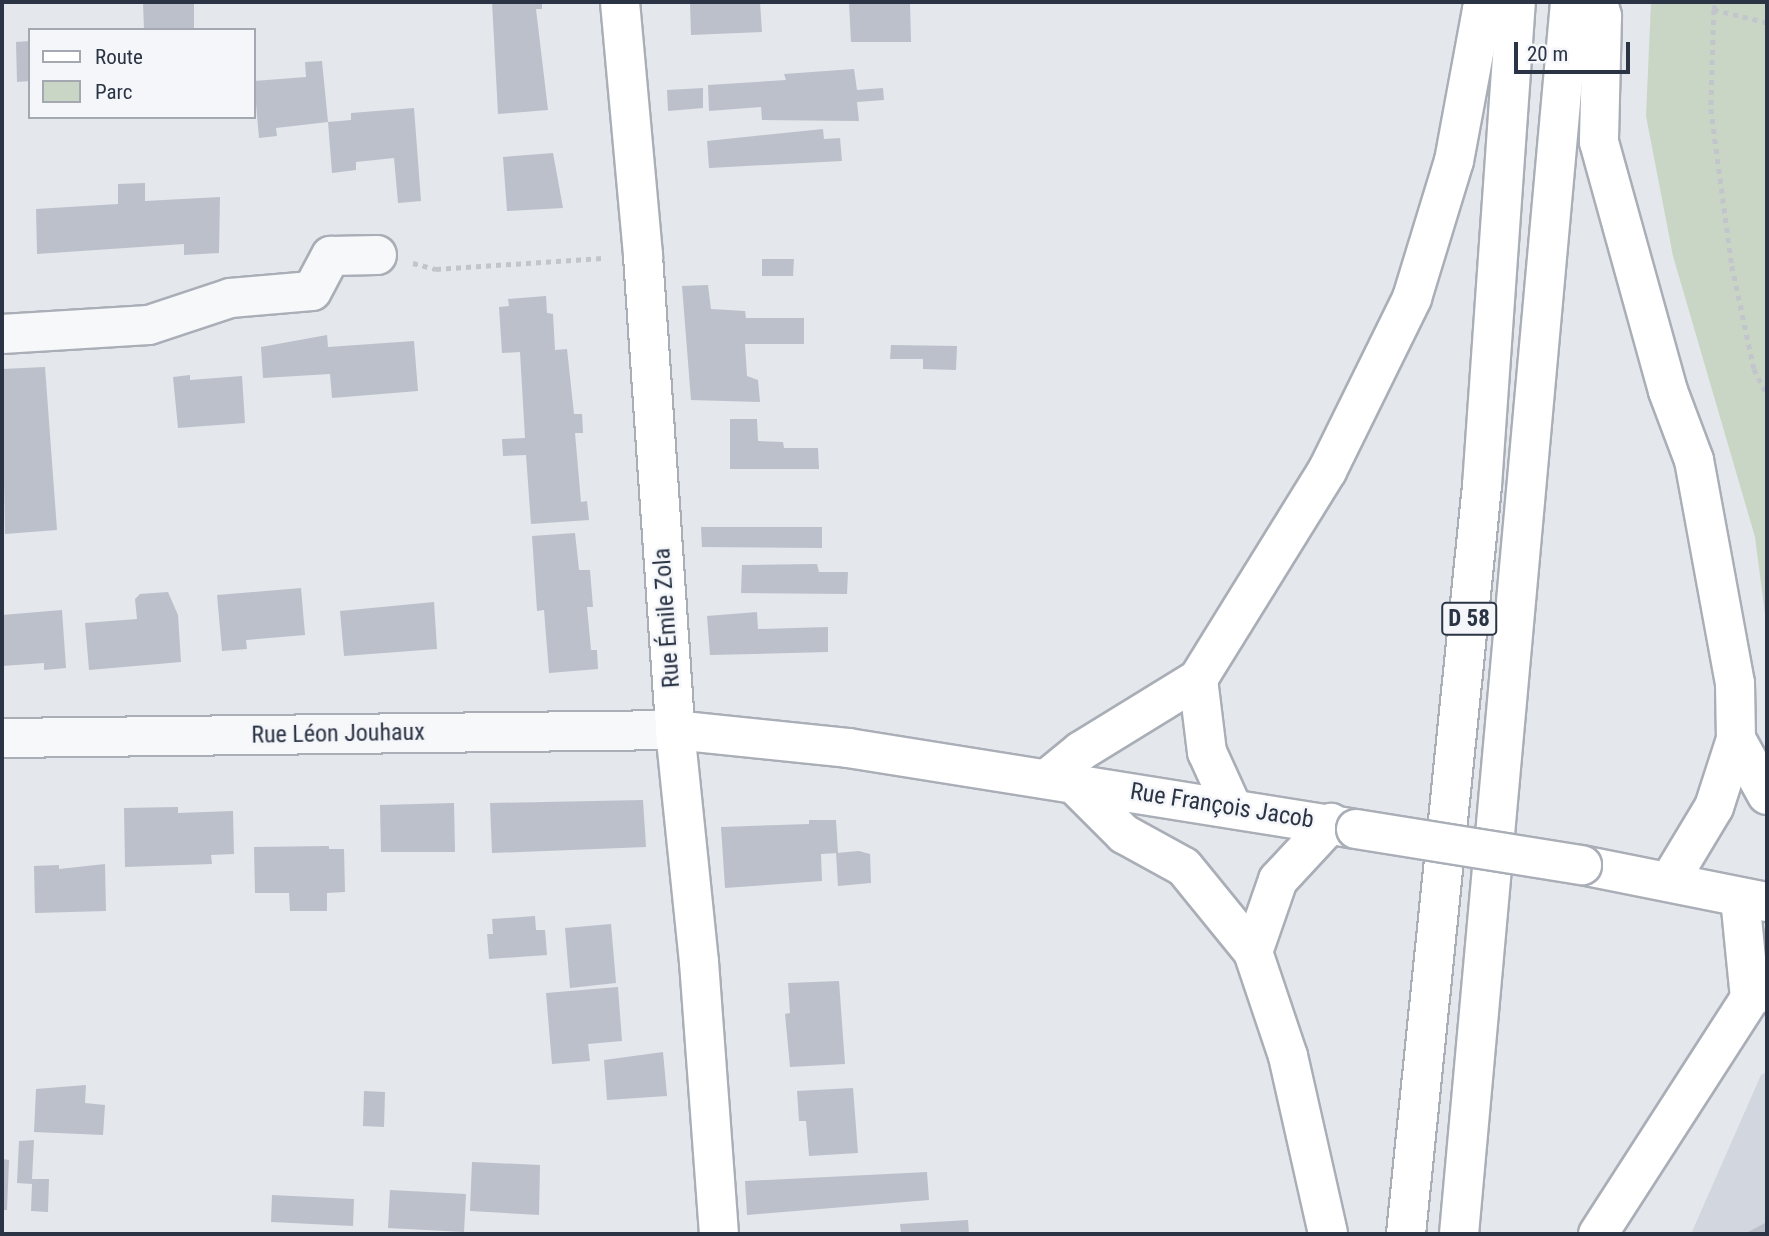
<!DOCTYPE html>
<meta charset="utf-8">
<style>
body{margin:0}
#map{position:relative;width:1769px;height:1236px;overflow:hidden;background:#e4e7ec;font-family:"Roboto Condensed",sans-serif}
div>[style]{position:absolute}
.built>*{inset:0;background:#d2d6de}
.green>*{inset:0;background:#c9d6c5}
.building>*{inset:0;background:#bbc0ca}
.path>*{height:4.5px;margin-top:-2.25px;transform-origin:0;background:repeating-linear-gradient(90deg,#c2c5cb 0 5px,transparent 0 10px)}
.roads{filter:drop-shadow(2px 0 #a9aeb7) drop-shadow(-2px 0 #a9aeb7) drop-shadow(0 2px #a9aeb7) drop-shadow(0 -2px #a9aeb7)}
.street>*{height:38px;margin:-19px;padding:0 19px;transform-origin:19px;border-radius:19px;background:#f7f8fa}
.secondary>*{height:38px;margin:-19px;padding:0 19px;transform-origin:19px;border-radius:19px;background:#fff}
.highway>*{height:38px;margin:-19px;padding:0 19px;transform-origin:19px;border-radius:19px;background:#fff}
.bridges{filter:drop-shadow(2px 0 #a9aeb7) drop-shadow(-2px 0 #a9aeb7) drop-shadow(0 2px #a9aeb7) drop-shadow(0 -2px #a9aeb7)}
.secondary-bridge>*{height:38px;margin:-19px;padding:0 19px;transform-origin:19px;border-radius:19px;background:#fff}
span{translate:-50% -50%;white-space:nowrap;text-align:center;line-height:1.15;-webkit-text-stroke:5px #f4f6f9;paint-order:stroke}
.shield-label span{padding:2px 5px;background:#f4f6f9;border:2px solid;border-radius:5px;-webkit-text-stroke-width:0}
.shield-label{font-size:23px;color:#2b3445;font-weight:700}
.street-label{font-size:24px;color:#2b3445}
.frame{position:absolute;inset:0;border:4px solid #2b3445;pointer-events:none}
.legend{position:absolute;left:28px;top:28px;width:228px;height:91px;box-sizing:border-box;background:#f4f6f9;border:2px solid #a4a8b1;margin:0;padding:9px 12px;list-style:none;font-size:21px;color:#2b3445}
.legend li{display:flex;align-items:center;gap:14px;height:35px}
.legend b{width:35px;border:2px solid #a4a8b1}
.scale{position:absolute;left:1514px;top:42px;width:116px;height:32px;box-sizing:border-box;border:4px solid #2b3445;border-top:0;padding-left:9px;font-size:21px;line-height:24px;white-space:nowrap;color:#2b3445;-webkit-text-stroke:5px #f4f6f9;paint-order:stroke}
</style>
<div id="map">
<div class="built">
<i style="clip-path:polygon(1767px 1072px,1767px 1234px,1691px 1234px,1761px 1075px)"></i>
</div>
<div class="green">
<i style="clip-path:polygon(1651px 2px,1767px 2px,1767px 630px,1755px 537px,1673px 256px,1646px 116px)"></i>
</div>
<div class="building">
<i style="clip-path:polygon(143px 2px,194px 2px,194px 30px,144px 30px)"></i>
<i style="clip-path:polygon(492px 2px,542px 2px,542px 9px,536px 9px,548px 110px,498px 114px)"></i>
<i style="clip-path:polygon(690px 2px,760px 2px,762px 32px,691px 35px)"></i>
<i style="clip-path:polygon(849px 2px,910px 2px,911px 42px,851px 42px)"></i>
<i style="clip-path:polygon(30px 41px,30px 81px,17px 82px,16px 42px)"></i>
<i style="clip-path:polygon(322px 61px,328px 122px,351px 120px,351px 113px,414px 108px,421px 201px,398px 203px,394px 158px,356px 162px,356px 170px,332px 173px,328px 122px,276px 128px,277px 136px,259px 138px,254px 81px,306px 77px,305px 62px)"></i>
<i style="clip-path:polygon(854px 69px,857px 90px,883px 88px,884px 100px,857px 102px,859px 121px,762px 120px,761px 107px,709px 111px,708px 85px,786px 80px,784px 74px)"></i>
<i style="clip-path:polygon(703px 88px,703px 108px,668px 111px,667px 90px)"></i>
<i style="clip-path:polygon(823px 129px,824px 139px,840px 138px,842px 161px,709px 168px,707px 141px)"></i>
<i style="clip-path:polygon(553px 153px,563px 208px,507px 211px,503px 157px)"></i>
<i style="clip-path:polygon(145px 183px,145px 201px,220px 197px,219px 253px,184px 255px,184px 244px,37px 254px,36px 209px,118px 204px,118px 184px)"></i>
<i style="clip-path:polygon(762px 259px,794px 259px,793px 276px,762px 276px)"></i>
<i style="clip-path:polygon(708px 285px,711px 309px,745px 311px,746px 318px,804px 318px,804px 344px,745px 344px,747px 376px,758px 380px,760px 402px,691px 400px,682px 286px)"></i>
<i style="clip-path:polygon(546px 296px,547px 313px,553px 314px,555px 350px,567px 349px,574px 414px,582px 414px,583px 433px,575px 433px,581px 502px,587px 501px,589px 520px,531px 524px,526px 455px,503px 456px,502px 439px,525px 438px,520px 352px,502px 353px,499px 307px,509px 306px,508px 299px)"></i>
<i style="clip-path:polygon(327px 335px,328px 347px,414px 341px,418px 391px,332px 398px,330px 374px,263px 378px,261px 347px)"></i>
<i style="clip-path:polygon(891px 345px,957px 346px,956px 370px,923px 369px,923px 359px,890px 359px)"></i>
<i style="clip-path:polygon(45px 367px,57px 530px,5px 534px,2px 369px)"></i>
<i style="clip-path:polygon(190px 375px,190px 380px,242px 376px,245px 423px,178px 428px,173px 377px)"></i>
<i style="clip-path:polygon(730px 419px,757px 419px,758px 441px,783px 442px,784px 448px,818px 448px,819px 469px,730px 469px)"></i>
<i style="clip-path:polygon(701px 527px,822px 527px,822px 548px,702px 547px)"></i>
<i style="clip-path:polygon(575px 533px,579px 570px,590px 570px,593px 607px,587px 607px,591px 650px,597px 650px,598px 669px,549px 673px,544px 610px,537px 611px,532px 536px)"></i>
<i style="clip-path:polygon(817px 564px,819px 572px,848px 572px,847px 594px,741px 593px,742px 565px)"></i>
<i style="clip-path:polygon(301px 588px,305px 635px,246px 640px,247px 649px,222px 651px,217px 595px)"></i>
<i style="clip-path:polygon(168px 592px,178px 615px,181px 662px,89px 670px,85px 623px,137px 619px,135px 599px,140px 594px)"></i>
<i style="clip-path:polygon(434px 602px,437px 649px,344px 656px,340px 611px)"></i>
<i style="clip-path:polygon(62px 610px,66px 668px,44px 670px,44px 663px,2px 666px,2px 615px)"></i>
<i style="clip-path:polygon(757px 612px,758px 629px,828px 627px,828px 652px,710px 655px,707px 616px)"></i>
<i style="clip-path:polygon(643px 800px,646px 847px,492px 853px,490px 803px)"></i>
<i style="clip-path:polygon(454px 803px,455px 852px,381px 852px,380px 805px)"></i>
<i style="clip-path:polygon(178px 807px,178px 813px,233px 811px,234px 854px,211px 855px,212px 864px,125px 867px,124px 808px)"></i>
<i style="clip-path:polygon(809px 820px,836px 820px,838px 853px,821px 854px,822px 881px,725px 888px,721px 827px,809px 824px)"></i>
<i style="clip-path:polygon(329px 846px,329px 849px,344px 849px,345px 892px,327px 893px,327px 911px,290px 911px,289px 893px,255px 893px,254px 847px)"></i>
<i style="clip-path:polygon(859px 851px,870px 854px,871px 883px,838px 886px,836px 853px)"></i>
<i style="clip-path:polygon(105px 864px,106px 911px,35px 913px,34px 866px,59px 865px,59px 869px)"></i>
<i style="clip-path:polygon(535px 916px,536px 930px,545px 930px,547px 955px,489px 959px,487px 934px,493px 934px,492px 919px)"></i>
<i style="clip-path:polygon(611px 924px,616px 983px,570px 988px,565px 928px)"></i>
<i style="clip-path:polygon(839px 981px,845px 1064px,790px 1067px,785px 1014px,790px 1013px,788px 983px)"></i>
<i style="clip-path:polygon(618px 987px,622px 1041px,588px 1044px,590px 1061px,552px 1064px,546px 993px)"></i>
<i style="clip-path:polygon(663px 1052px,667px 1096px,607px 1100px,604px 1060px)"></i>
<i style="clip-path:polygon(86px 1085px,85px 1103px,105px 1105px,103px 1135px,34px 1132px,36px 1089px)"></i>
<i style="clip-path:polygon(853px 1088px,858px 1153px,809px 1156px,806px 1121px,799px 1121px,797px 1091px)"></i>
<i style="clip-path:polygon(364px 1091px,385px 1092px,384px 1127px,363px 1126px)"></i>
<i style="clip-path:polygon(34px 1140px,32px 1179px,49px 1179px,48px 1212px,31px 1211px,32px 1184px,17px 1183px,19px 1141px)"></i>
<i style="clip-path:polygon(2px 1159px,9px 1160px,7px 1210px,2px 1210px)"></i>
<i style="clip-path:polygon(472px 1162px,540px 1165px,539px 1215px,470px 1211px)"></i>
<i style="clip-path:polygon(927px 1172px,929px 1200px,747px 1215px,745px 1181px)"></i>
<i style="clip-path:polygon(390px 1190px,466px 1194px,464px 1232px,388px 1228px)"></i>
<i style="clip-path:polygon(272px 1195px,354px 1199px,353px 1226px,271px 1222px)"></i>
<i style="clip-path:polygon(968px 1220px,969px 1234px,901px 1234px,900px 1224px)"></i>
<i style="clip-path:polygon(1767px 1222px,1767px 1234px,1749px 1234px,1748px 1232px)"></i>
</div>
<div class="path">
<i style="left:1714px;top:10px;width:8px;rotate:-83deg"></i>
<i style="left:1767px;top:23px;width:55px;rotate:-166.2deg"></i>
<i style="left:1714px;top:10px;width:99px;rotate:91.7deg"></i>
<i style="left:1711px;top:109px;width:158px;rotate:82.4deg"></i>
<i style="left:1732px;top:266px;width:105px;rotate:77.9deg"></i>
<i style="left:1754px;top:369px;width:29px;rotate:63deg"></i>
<i style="left:413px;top:263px;width:24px;rotate:15deg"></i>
<i style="left:436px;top:269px;width:167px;rotate:-3.8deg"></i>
</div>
<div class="roads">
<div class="street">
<i style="left:2px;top:334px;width:147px;rotate:-3.5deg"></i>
<i style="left:149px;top:325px;width:85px;rotate:-18.4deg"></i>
<i style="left:230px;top:298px;width:82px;rotate:-4.9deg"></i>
<i style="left:312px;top:291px;width:40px;rotate:-62deg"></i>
<i style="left:331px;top:256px;width:46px;rotate:-1.2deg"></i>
<i style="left:2px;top:738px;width:673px;rotate:-0.68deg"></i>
</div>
<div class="secondary">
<i style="left:620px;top:2px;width:255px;rotate:84.8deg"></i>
<i style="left:643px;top:256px;width:475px;rotate:86.1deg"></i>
<i style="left:675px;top:730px;width:233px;rotate:84.1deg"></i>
<i style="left:699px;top:962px;width:273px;rotate:85.8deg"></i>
<i style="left:675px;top:730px;width:174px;rotate:5.9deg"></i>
<i style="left:848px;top:748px;width:514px;rotate:9.06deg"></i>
<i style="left:1582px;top:865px;width:189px;rotate:11.3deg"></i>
</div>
<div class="highway">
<i style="left:1598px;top:2px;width:15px;rotate:74deg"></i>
<i style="left:1602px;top:16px;width:126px;rotate:91.4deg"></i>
<i style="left:1599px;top:142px;width:258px;rotate:74.5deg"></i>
<i style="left:1668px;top:391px;width:74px;rotate:69.4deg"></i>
<i style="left:1694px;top:460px;width:227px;rotate:79.6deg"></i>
<i style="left:1735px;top:683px;width:56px;rotate:89deg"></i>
<i style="left:1736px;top:739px;width:71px;rotate:107.9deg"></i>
<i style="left:1714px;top:807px;width:87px;rotate:121deg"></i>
<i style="left:1198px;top:679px;width:74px;rotate:83deg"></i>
<i style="left:1207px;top:752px;width:60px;rotate:65.6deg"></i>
<i style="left:1736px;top:739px;width:64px;rotate:61deg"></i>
<i style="left:1048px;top:778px;width:43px;rotate:-39.3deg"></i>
<i style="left:1081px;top:751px;width:137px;rotate:-31.6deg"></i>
<i style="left:1198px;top:679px;width:245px;rotate:-58.2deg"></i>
<i style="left:1327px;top:471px;width:193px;rotate:-63.8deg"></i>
<i style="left:1412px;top:298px;width:143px;rotate:-73deg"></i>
<i style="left:1454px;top:161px;width:154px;rotate:-79.5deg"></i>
<i style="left:1482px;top:10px;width:10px;rotate:-53deg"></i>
<i style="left:1072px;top:782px;width:74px;rotate:45deg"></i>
<i style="left:1124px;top:834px;width:68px;rotate:28.8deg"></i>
<i style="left:1184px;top:867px;width:109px;rotate:50.9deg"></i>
<i style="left:1253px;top:952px;width:110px;rotate:71.4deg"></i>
<i style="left:1288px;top:1056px;width:182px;rotate:77.3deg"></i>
<i style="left:1740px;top:898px;width:100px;rotate:84.3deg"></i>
<i style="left:1253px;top:952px;width:76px;rotate:-70.9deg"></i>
<i style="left:1278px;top:880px;width:78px;rotate:-47.1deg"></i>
<i style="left:1406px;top:1234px;width:752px;rotate:-84.2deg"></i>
<i style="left:1482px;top:486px;width:485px;rotate:-86deg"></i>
<i style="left:1459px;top:1234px;width:1237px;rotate:-84.85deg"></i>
<i style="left:1598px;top:1234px;width:281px;rotate:-57.2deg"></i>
<i style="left:1750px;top:998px;width:20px;rotate:-30deg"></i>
</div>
</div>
<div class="bridges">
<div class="secondary-bridge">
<i style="left:1356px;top:829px;width:229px;rotate:9.1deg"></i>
</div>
</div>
<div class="shield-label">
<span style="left:1469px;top:619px">D 58</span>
</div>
<div class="street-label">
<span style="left:667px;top:618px;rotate:-94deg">Rue Émile Zola</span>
<span style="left:338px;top:734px;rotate:-1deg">Rue Léon Jouhaux</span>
<span style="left:1222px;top:806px;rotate:9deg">Rue François Jacob</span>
</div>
<div class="frame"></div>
<ul class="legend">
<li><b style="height:9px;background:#fff"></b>Route</li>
<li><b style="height:19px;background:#c9d6c5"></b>Parc</li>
</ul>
<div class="scale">20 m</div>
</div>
